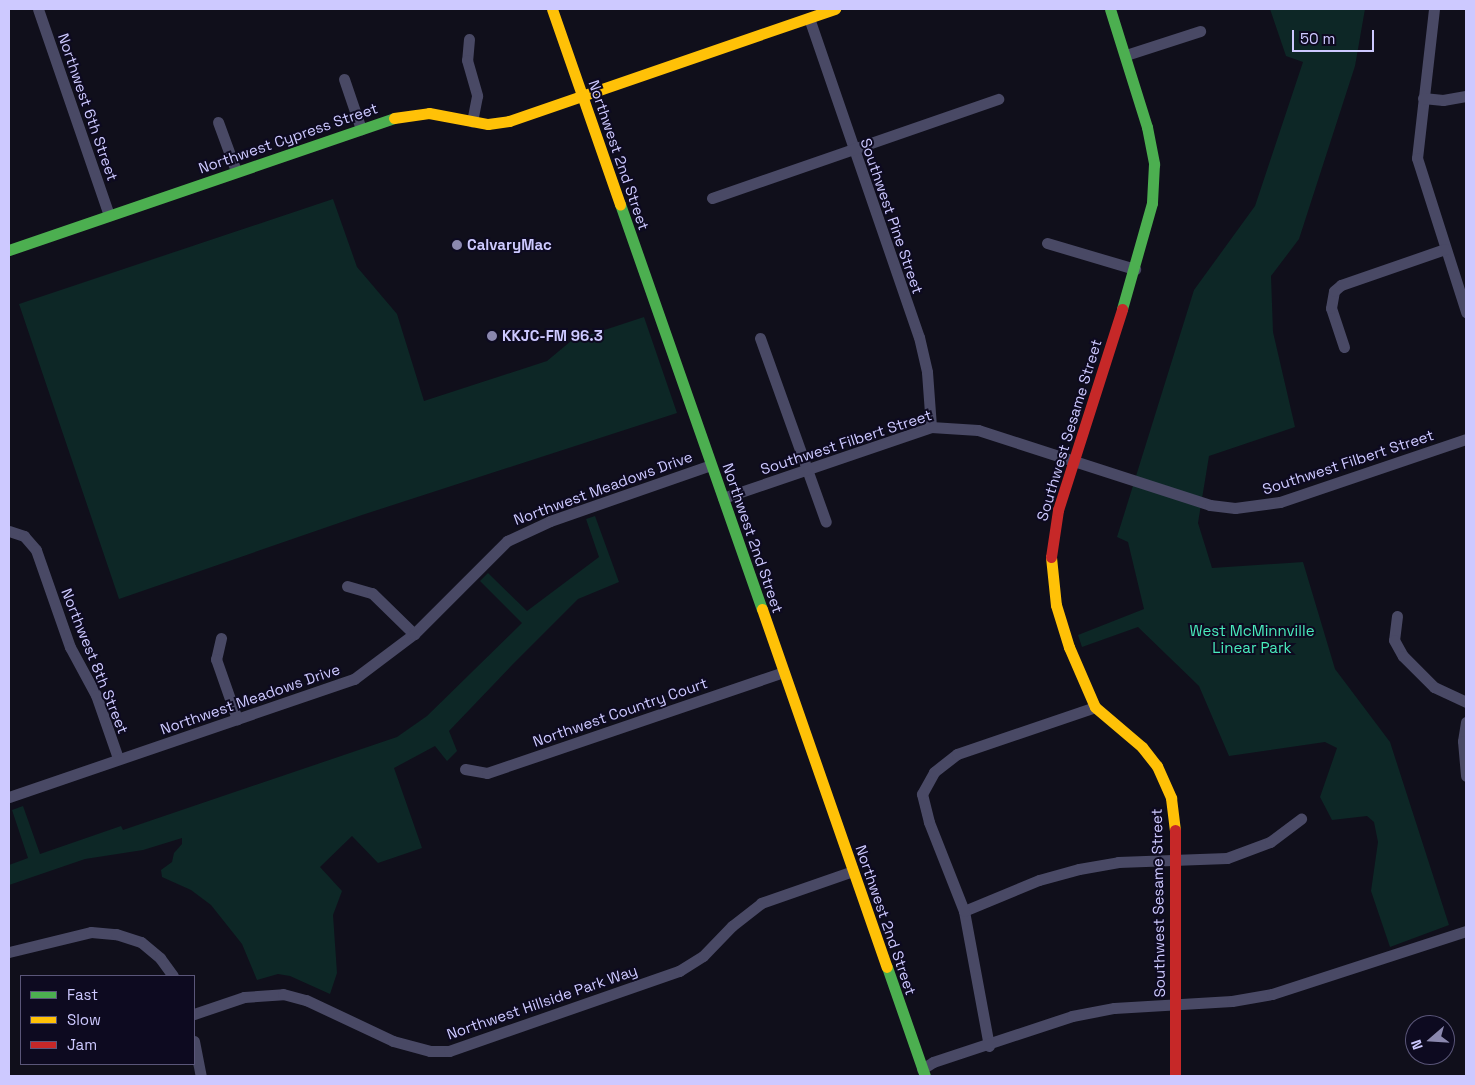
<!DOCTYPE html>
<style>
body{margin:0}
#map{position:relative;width:1475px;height:1085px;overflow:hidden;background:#100f1b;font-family:"Space Grotesk",sans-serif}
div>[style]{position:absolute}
.green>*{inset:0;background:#0d2726}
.street>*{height:11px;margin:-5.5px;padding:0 5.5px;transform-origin:5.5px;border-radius:5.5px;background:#494965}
.fast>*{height:11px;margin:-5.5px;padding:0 5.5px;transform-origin:5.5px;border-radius:5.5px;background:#4caf50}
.slow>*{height:11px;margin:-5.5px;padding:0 5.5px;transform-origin:5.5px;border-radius:5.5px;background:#ffc107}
.jam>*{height:11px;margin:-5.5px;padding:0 5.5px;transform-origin:5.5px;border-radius:5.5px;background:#c62828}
.dots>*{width:14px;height:14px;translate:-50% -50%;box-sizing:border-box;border:2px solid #0d0a20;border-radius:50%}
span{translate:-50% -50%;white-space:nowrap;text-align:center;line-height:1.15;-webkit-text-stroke:4px #0d0a20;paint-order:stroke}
.street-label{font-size:15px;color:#cdc9ff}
.poi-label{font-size:15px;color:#cdc9ff;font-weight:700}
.left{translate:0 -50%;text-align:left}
.park-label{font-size:15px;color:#49ebbc}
.frame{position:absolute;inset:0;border:10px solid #cdc9ff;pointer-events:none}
.legend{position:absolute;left:20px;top:975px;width:175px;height:90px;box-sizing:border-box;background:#0d0a20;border:1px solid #5a5679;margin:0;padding:6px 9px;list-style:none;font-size:15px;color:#cdc9ff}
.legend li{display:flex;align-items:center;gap:10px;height:25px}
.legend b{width:25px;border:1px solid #5a5679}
.north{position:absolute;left:1405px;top:1015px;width:50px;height:50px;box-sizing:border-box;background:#0d0a20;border:1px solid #5a5679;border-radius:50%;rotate:251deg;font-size:14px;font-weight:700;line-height:20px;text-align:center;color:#cdc9ff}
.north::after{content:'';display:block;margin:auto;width:18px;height:22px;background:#8b88af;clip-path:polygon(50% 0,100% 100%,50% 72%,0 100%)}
.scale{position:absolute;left:1292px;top:30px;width:82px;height:22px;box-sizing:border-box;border:2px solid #cdc9ff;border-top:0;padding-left:6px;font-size:15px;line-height:18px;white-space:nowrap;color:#cdc9ff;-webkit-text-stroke:4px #0d0a20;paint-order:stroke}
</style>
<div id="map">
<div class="green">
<i style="clip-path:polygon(1270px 9px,1365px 9px,1355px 66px,1299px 239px,1271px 276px,1273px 332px,1295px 427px,1209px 456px,1198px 523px,1212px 568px,1303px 562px,1335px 669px,1390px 742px,1449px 925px,1390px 947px,1371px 891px,1378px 842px,1374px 822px,1367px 816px,1332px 820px,1320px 797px,1337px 748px,1325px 742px,1229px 756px,1199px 686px,1138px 627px,1082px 647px,1078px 635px,1144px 609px,1128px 542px,1117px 537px,1194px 290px,1255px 206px,1303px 62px,1286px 56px)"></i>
<i style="clip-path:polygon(333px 199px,357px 267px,397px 314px,424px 401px,547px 361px,571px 341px,644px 317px,677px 413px,362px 515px,119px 599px,19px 304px)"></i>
<i style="clip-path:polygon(595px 516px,619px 582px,578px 599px,513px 664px,449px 731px,457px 751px,447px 761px,435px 746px,394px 768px,422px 848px,378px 863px,352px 836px,320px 867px,342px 891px,333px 915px,337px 973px,330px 994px,290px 976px,278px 974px,257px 980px,242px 944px,211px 905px,191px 890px,162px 877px,161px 870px,172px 862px,174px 853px,182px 844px,182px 838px,143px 850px,85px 859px,9px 885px,9px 865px,28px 858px,12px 810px,23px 806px,40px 854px,121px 826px,123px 830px,397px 737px,427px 716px,522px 623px,480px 581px,488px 573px,527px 611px,599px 557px,586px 519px)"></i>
</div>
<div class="street">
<i style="left:38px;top:9px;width:218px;rotate:71deg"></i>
<i style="left:1434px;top:9px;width:150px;rotate:96.5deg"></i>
<i style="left:1417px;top:158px;width:162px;rotate:72.3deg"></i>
<i style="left:809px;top:18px;width:337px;rotate:71deg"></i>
<i style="left:919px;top:337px;width:36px;rotate:77deg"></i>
<i style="left:927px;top:372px;width:55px;rotate:85.8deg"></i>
<i style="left:469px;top:39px;width:21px;rotate:95deg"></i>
<i style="left:467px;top:60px;width:37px;rotate:74deg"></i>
<i style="left:477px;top:96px;width:26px;rotate:101deg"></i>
<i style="left:1126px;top:55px;width:78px;rotate:-18deg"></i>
<i style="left:344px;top:79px;width:53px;rotate:71.2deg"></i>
<i style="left:1423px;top:98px;width:20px;rotate:6deg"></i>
<i style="left:1443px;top:100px;width:23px;rotate:-10deg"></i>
<i style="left:218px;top:122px;width:52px;rotate:69.8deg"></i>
<i style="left:712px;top:198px;width:303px;rotate:-19.1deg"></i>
<i style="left:1047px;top:243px;width:92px;rotate:16.5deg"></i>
<i style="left:760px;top:338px;width:195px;rotate:70.3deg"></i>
<i style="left:1344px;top:347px;width:41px;rotate:-108.4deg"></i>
<i style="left:1331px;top:308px;width:17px;rotate:-80deg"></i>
<i style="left:1334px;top:291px;width:9px;rotate:-41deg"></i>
<i style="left:1341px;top:285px;width:110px;rotate:-19.1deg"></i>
<i style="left:723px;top:498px;width:220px;rotate:-18.8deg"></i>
<i style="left:931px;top:427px;width:47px;rotate:3.7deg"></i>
<i style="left:978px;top:430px;width:244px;rotate:17.9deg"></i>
<i style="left:1210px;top:505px;width:25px;rotate:7deg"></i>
<i style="left:1235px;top:508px;width:45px;rotate:-7.6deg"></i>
<i style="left:1280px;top:502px;width:196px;rotate:-18.7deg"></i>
<i style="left:9px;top:531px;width:16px;rotate:18deg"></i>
<i style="left:24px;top:536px;width:18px;rotate:49deg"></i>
<i style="left:36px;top:550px;width:103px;rotate:70.7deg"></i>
<i style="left:70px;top:647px;width:55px;rotate:61.6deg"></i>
<i style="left:96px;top:695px;width:67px;rotate:70.8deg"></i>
<i style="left:347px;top:586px;width:26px;rotate:16deg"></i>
<i style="left:372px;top:593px;width:59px;rotate:44.3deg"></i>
<i style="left:1397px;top:616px;width:24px;rotate:97deg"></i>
<i style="left:1394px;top:640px;width:18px;rotate:61deg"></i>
<i style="left:1403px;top:656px;width:44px;rotate:45deg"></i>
<i style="left:1434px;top:687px;width:35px;rotate:25deg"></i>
<i style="left:221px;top:638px;width:22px;rotate:103deg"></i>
<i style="left:216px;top:659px;width:64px;rotate:70.7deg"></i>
<i style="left:1466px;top:722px;width:19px;rotate:99deg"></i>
<i style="left:1463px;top:741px;width:35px;rotate:85deg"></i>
<i style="left:465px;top:769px;width:22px;rotate:10deg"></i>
<i style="left:487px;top:773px;width:313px;rotate:-18.8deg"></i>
<i style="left:9px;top:797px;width:365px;rotate:-18.9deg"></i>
<i style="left:354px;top:679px;width:75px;rotate:-36.9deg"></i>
<i style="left:414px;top:634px;width:132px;rotate:-45deg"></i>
<i style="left:507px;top:541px;width:47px;rotate:-24.9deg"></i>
<i style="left:550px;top:521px;width:170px;rotate:-19.2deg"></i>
<i style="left:964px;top:911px;width:81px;rotate:-22.5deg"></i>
<i style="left:1039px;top:880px;width:41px;rotate:-15.4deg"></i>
<i style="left:1079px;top:869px;width:40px;rotate:-10deg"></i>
<i style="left:1118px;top:862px;width:109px;rotate:-2.1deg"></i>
<i style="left:1227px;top:858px;width:46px;rotate:-20.4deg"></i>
<i style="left:1270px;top:842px;width:39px;rotate:-37deg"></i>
<i style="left:9px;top:952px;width:84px;rotate:-13.7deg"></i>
<i style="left:91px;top:932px;width:25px;rotate:5deg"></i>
<i style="left:116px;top:934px;width:26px;rotate:18deg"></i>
<i style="left:141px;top:942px;width:25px;rotate:40deg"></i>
<i style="left:160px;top:958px;width:22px;rotate:54deg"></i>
<i style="left:194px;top:1014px;width:53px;rotate:-18.8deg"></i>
<i style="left:244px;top:997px;width:39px;rotate:-4deg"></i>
<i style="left:283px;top:994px;width:24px;rotate:15deg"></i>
<i style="left:306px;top:1000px;width:96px;rotate:25.2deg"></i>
<i style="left:393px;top:1041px;width:38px;rotate:15deg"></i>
<i style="left:430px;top:1051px;width:19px"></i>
<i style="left:449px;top:1051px;width:244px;rotate:-19.2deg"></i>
<i style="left:679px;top:971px;width:28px;rotate:-32deg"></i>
<i style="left:703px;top:956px;width:42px;rotate:-46deg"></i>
<i style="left:732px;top:926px;width:37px;rotate:-38deg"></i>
<i style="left:761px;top:903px;width:97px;rotate:-19.2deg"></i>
<i style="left:194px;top:1041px;width:36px;rotate:79deg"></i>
<i style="left:989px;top:1046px;width:137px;rotate:-100.5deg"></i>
<i style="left:964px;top:911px;width:96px;rotate:-111.5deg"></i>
<i style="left:929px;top:822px;width:29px;rotate:-104deg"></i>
<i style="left:922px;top:794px;width:25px;rotate:-61deg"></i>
<i style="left:934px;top:772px;width:29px;rotate:-38deg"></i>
<i style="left:957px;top:754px;width:146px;rotate:-18.8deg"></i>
<i style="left:922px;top:1069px;width:13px;rotate:-32deg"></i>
<i style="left:933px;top:1062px;width:146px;rotate:-18.3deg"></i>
<i style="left:1072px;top:1016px;width:43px;rotate:-10.8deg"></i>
<i style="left:1114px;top:1008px;width:118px;rotate:-3.4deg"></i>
<i style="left:1232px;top:1001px;width:41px;rotate:-9.9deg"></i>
<i style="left:1272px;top:994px;width:204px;rotate:-18deg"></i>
</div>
<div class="fast">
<i style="left:1110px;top:9px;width:124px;rotate:72.6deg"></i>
<i style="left:1147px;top:127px;width:38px;rotate:79deg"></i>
<i style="left:1154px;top:164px;width:39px;rotate:93deg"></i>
<i style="left:1152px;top:203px;width:110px;rotate:105.8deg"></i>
<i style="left:620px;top:204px;width:429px;rotate:70.7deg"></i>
<i style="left:9px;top:250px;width:407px;rotate:-18.9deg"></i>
<i style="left:887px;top:967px;width:115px;rotate:70.8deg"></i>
</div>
<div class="slow">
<i style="left:552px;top:9px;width:207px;rotate:70.8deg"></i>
<i style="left:394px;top:118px;width:35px;rotate:-8deg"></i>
<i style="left:429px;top:113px;width:60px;rotate:10.6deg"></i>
<i style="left:488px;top:124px;width:21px;rotate:-8deg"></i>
<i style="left:509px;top:121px;width:345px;rotate:-19deg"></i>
<i style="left:1051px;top:557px;width:48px;rotate:84.1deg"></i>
<i style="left:1056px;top:605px;width:44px;rotate:72.8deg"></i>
<i style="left:1069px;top:647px;width:65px;rotate:66.6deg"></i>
<i style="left:1095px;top:707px;width:62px;rotate:40.4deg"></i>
<i style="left:1142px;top:747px;width:24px;rotate:52deg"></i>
<i style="left:1157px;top:766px;width:35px;rotate:66deg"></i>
<i style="left:1171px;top:798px;width:32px;rotate:83deg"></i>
<i style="left:762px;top:609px;width:379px;rotate:70.8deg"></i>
</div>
<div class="jam">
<i style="left:1051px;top:557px;width:48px;rotate:-81.5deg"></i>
<i style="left:1058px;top:510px;width:211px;rotate:-72.3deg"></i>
<i style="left:1175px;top:830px;width:245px;rotate:90deg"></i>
</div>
<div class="dots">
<i style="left:457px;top:245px;background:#8b88af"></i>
<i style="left:492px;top:336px;background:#8b88af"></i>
</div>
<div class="street-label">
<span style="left:88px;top:107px;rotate:71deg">Northwest 6th Street</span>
<span style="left:288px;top:138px;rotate:-19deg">Northwest Cypress Street</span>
<span style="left:619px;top:155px;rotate:71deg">Northwest 2nd Street</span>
<span style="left:892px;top:216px;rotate:71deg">Southwest Pine Street</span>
<span style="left:1069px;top:430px;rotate:-73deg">Southwest Sesame Street</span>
<span style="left:846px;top:442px;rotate:-18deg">Southwest Filbert Street</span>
<span style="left:1348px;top:462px;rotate:-18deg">Southwest Filbert Street</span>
<span style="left:603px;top:488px;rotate:-20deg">Northwest Meadows Drive</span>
<span style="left:753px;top:538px;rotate:71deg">Northwest 2nd Street</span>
<span style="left:95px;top:661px;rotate:68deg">Northwest 8th Street</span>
<span style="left:250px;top:699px;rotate:-19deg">Northwest Meadows Drive</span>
<span style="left:620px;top:712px;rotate:-19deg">Northwest Country Court</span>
<span style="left:1158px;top:903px;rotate:-91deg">Southwest Sesame Street</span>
<span style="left:886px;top:920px;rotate:71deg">Northwest 2nd Street</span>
<span style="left:542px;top:1002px;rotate:-19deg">Northwest Hillside Park Way</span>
</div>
<div class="poi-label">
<span class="left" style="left:467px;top:245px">CalvaryMac</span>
<span class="left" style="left:502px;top:336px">KKJC-FM 96.3</span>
</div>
<div class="park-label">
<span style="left:1252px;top:639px">West McMinnville<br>Linear Park</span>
</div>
<div class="frame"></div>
<ul class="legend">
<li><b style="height:6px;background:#4caf50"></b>Fast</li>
<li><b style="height:6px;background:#ffc107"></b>Slow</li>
<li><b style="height:6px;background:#c62828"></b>Jam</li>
</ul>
<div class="north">N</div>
<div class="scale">50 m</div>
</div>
